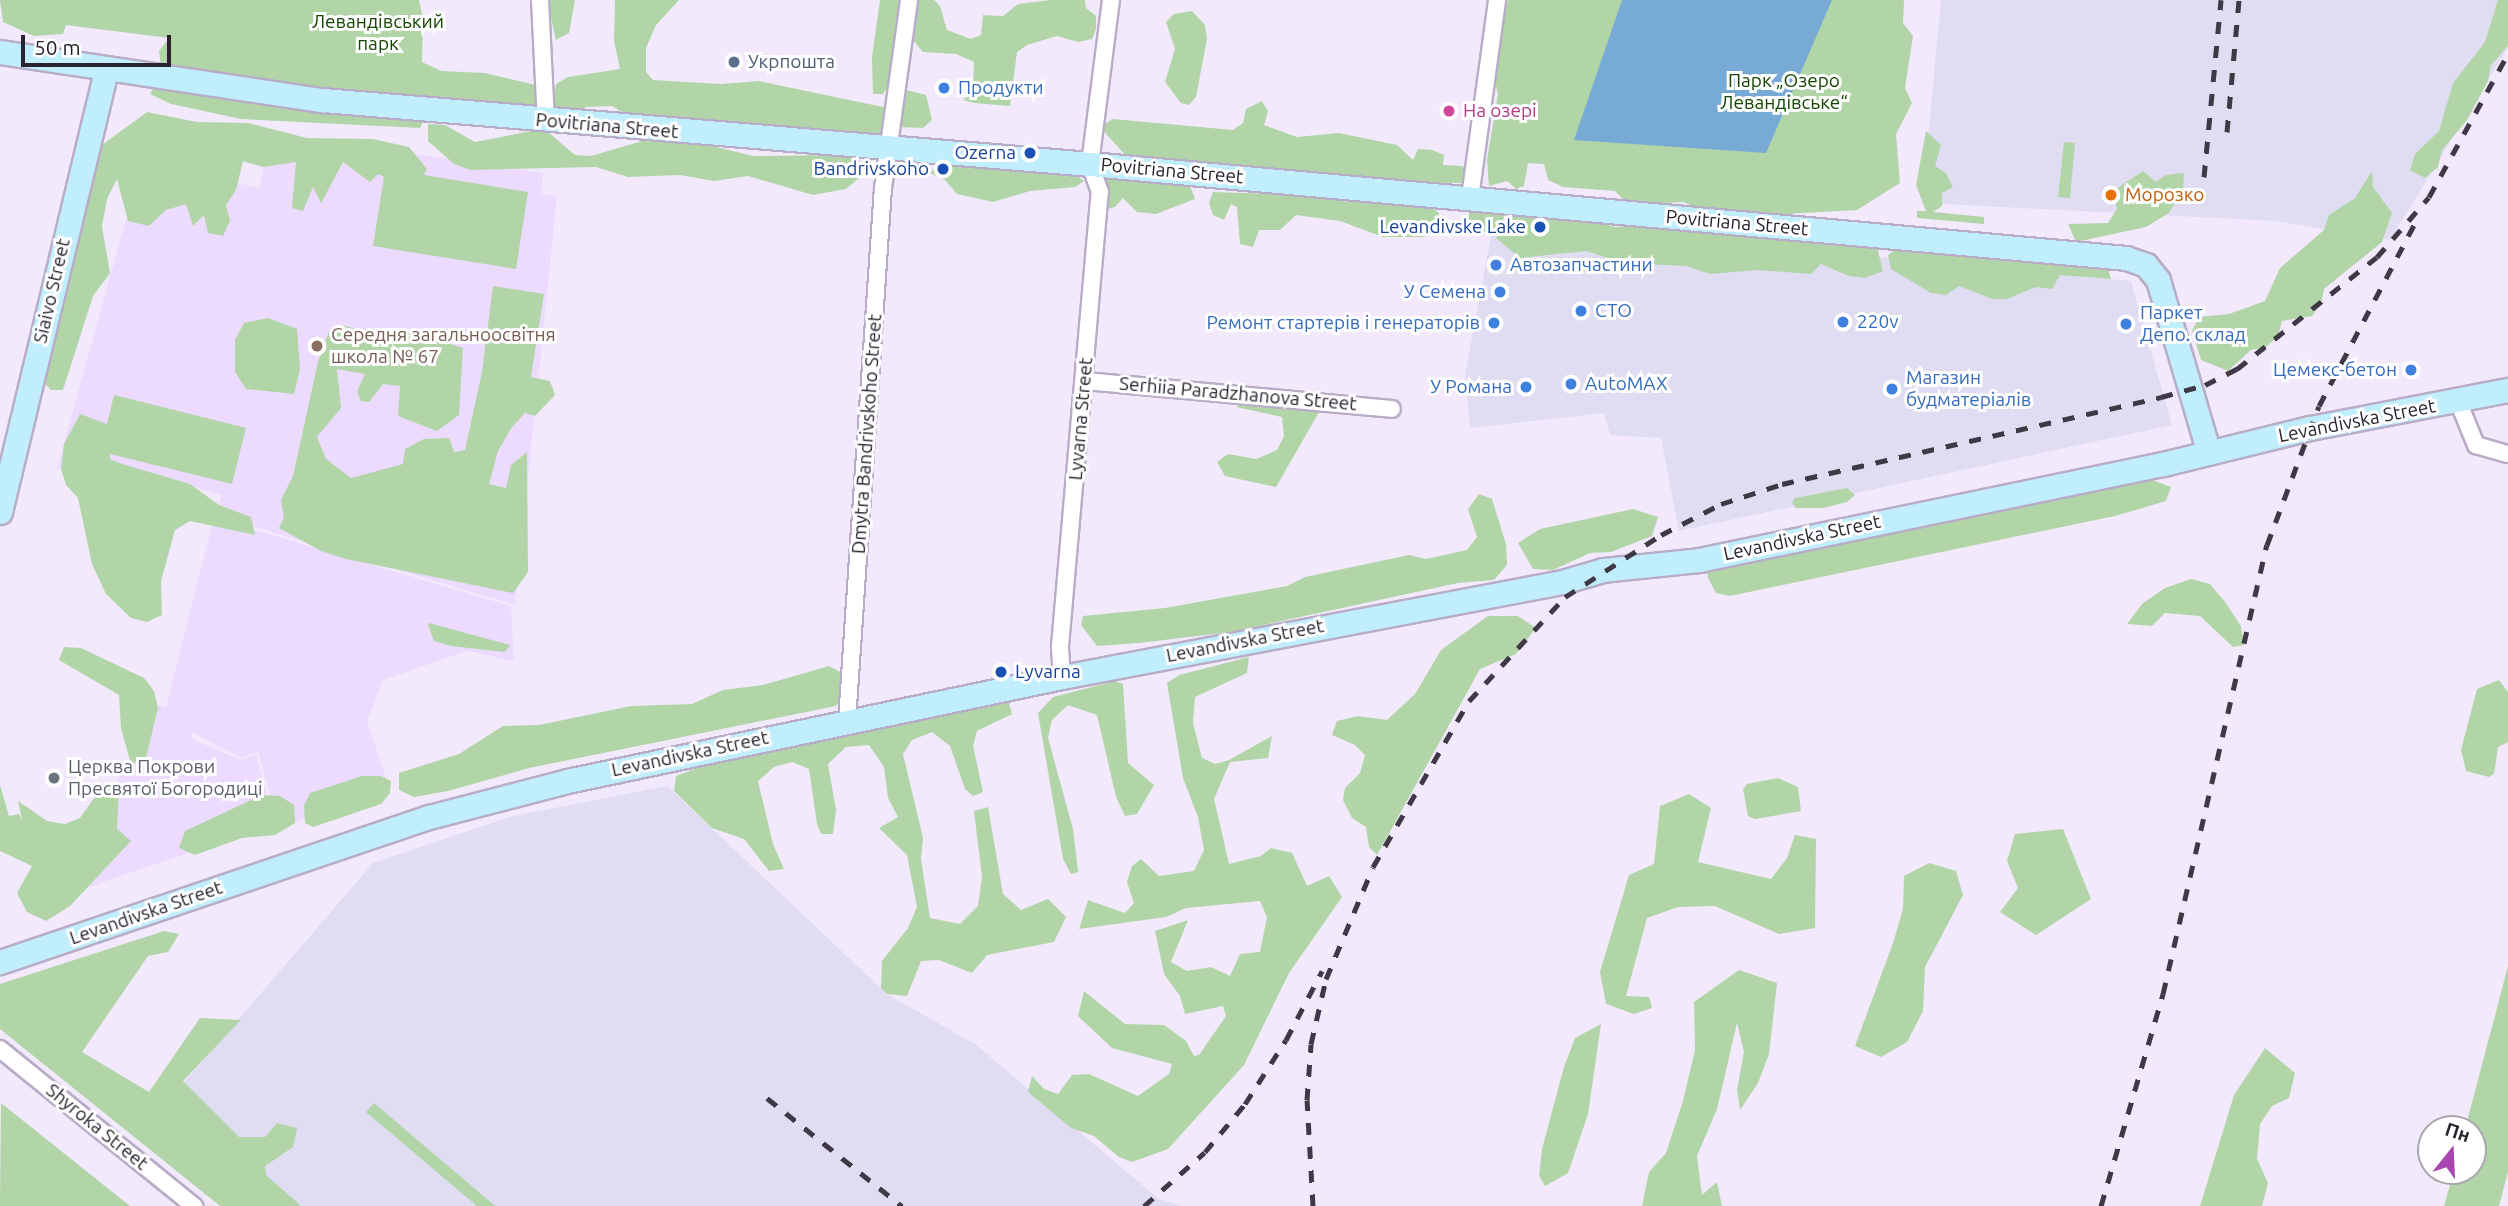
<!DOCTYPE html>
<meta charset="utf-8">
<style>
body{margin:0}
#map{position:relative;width:2508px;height:1206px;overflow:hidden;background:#f2eafc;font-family:Ubuntu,sans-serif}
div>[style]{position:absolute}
.built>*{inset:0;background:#ecdbff}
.industrial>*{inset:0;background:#e0ddf3}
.green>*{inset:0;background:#b1d5a7}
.water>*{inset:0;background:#77aad5}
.roads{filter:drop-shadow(2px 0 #b9acc7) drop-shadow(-2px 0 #b9acc7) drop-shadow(0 2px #b9acc7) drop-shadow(0 -2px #b9acc7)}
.street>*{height:16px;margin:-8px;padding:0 8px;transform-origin:8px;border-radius:8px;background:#fff}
.secondary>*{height:23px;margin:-11.5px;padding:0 11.5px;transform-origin:11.5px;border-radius:11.5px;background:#c0eefc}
.rail>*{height:5px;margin-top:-2.5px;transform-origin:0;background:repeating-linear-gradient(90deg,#3e3945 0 12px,transparent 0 24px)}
.dots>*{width:19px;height:19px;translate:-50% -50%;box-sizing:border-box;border:4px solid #fff;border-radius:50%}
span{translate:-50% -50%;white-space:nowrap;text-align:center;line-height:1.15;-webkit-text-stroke:6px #fff;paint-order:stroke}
.park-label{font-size:19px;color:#144700}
.service-label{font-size:19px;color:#4e5e75}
.left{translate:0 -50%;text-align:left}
.shop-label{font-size:19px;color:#366cbe}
.right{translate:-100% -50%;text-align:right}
.hotel-label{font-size:19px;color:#b23c85}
.street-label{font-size:19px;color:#28232e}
.transit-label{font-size:19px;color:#164399}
.food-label{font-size:19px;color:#c56008}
.education-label{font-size:19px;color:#785e54}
.worship-label{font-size:19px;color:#5b616d}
.north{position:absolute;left:2417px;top:1115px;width:70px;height:70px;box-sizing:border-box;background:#fff;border:2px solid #a9a7ab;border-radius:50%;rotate:18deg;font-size:19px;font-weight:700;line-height:28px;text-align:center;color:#28232e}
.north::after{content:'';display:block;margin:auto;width:24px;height:32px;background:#a646ae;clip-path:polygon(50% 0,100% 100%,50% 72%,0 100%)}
.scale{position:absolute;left:21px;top:35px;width:150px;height:32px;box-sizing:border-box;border:4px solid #28232e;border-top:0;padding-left:9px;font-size:21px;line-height:24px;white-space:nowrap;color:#28232e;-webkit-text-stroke:5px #fff;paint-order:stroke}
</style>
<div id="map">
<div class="built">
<i style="clip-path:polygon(evenodd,191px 137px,370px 147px,543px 173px,541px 194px,557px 196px,515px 605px,215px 515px,222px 495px,195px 487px,188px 507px,57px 468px,138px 176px,191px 137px,238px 156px,265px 162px,259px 188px,232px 182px,238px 156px)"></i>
<i style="clip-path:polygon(214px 518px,511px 606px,514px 661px,467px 651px,383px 680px,367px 720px,390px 791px,279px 827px,258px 752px,241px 758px,190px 731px,194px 740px,241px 760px,256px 754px,275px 823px,72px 893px,70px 874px,156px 705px,166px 707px)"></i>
</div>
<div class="industrial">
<i style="clip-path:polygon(1941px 0,2508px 0,2508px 47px,2390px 240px,2275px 221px,1922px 203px)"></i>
<i style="clip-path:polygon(1494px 220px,2131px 281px,2172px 425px,1679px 531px,1661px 438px,1610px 435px,1604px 413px,1470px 428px,1465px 375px)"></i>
<i style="clip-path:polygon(667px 786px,887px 994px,975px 1044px,1159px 1199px,1183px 1206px,276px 1206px,168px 1101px,373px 863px,513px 816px)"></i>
</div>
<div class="green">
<i style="clip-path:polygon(0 0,419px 0,423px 18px,422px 62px,441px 71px,485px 73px,540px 86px,551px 95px,532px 116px,399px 105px,161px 66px,159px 51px,169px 38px,66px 25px,63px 34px,34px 36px,3px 22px)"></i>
<i style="clip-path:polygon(547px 0,575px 0,569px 33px,556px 40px)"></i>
<i style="clip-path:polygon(615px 0,679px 0,656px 25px,646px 48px,646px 72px,653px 80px,721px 84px,759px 81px,883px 107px,897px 99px,899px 90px,906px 90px,926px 95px,932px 120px,923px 128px,898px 127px,893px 138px,632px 118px,612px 106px,586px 107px,576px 119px,560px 115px,553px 103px,556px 84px,568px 77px,620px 69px,614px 41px)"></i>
<i style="clip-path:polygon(880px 0,911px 0,895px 76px,883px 94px,873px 94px,872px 57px)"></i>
<i style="clip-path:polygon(918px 0,934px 0,940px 6px,947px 30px,971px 39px,981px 35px,983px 15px,1003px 16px,1018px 4px,1051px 0,1085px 0,1086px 8px,1096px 16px,1096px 29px,1092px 39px,1078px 42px,1057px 36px,1027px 45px,1017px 52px,1010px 106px,974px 103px,963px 100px,973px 90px,974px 62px,956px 54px,923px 52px,912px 39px)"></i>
<i style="clip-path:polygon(1508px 0,1904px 0,1903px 23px,1913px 36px,1905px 88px,1912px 103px,1896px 134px,1900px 183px,1857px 210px,1769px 215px,1700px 209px,1683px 202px,1629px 205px,1615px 191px,1563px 187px,1548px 180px,1544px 164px,1528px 163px,1524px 186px,1516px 189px,1507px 181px,1489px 186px,1487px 160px,1498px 94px,1492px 71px)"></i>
<i style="clip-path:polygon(2498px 0,2508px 0,2508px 46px,2491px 65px,2488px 81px,2467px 120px,2442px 150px,2438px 167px,2425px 178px,2410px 170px,2415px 154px,2439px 131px,2453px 83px,2485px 42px)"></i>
<i style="clip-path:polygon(1192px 11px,1205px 25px,1207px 39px,1196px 97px,1189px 105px,1181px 103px,1165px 82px,1175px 49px,1166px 22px,1174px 14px)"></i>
<i style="clip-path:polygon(155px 85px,425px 117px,420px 128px,241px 119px,171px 104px,150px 94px)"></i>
<i style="clip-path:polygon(1262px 101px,1268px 111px,1264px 125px,1297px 137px,1339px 133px,1397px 145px,1413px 160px,1418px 149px,1432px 150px,1444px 155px,1443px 165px,1463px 166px,1471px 183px,1341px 182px,1328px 173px,1311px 179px,1126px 156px,1100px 127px,1113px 119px,1233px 130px,1243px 123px,1246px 109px)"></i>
<i style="clip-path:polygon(147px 112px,197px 122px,248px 123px,307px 138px,373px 139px,409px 147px,427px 169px,424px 175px,528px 192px,516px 269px,373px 246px,384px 177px,378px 174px,370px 182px,343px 162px,321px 203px,313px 187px,303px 211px,292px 208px,296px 162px,263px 167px,243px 161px,236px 190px,226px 205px,230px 221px,223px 236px,208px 233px,204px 215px,193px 226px,186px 204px,166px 210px,149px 226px,128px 221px,117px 179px,107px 199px,102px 226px,110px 273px,93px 296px,63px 390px,51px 390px,40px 379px,91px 153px)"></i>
<i style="clip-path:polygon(428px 124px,445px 125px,475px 142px,531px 131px,549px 133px,575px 155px,591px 156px,642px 141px,704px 144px,753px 156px,843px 155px,860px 161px,859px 178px,846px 189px,813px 195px,748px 176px,714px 181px,680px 175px,628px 177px,596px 167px,470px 170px,454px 164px,428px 141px)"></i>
<i style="clip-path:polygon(1926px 131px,1941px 145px,1935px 166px,1946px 173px,1953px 187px,1942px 193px,1942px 206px,1933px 212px,1984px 217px,1984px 224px,1917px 218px,1917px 211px,1926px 211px,1916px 185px)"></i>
<i style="clip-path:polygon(2064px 142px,2075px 143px,2070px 198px,2058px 197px)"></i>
<i style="clip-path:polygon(936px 166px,1073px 173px,1084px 181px,1075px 187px,1030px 191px,993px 202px,957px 194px,945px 180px,930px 173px)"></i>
<i style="clip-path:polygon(2143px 171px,2156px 182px,2166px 175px,2184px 173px,2183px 189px,2169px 213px,2146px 227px,2076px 242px,2068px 224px,2108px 223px,2117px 209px,2113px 191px)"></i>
<i style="clip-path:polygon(2372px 171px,2373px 187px,2392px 213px,2382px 242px,2324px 289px,2321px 304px,2312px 316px,2282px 321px,2278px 336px,2266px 347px,2251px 350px,2228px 371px,2201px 360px,2192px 331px,2199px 317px,2229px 314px,2265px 301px,2280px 268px,2324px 230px,2329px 215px,2355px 198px)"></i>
<i style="clip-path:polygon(1106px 179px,1190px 186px,1195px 199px,1156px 214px,1137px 212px,1123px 198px,1115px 207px,1104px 210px,1101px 189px)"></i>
<i style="clip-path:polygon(1213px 192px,1302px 195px,1349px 202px,1422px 201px,1439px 213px,1438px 227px,1424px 237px,1383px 237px,1340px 221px,1296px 215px,1280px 230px,1259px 230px,1253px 247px,1240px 244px,1237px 207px,1231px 204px,1224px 220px,1213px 215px,1209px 203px)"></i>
<i style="clip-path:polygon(1476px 209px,1504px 215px,1503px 224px,1482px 233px,1468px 228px,1464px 217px)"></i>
<i style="clip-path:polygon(1512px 214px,1571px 214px,1615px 227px,1662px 224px,1800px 241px,1862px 242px,1877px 247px,1883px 271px,1865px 278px,1849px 276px,1821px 264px,1811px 274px,1758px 270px,1710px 274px,1686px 266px,1623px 263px,1586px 251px,1520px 258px,1496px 238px)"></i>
<i style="clip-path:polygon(1902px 245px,2094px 265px,2108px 269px,2111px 279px,2060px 275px,2052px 289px,2036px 287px,2007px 299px,1992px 299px,1959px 286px,1946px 295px,1931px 293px,1891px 269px,1888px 255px)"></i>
<i style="clip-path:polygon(493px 286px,544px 294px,531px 377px,550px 381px,555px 395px,535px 416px,525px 413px,512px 427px,498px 451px,489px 484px,506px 488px,511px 465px,527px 452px,528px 572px,513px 593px,346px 559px,321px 551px,279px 528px,284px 518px,281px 500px,293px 476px,318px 362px,329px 331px,345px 326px,384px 336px,415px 332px,463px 348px,459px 415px,437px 431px,398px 416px,400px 386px,383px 384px,369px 402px,361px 401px,357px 391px,365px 374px,337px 369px,341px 408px,317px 437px,326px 459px,351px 478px,403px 464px,405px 449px,424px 439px,449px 438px,454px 452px,465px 450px,482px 372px)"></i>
<i style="clip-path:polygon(268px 318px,297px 329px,300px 369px,294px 394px,246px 389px,235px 372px,235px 340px,244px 323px)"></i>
<i style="clip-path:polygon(1260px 387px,1296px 391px,1319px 412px,1276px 487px,1225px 476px,1217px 462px,1228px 454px,1256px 459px,1277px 450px,1284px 436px,1282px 417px,1236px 407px)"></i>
<i style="clip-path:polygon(114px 395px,246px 428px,232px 484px,110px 454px,110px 459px,122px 464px,190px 484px,219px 505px,251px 517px,255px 535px,190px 521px,175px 530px,161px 581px,162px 615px,147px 622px,131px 618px,106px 594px,92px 564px,78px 498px,66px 485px,61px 469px,64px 444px,80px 414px,107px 424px)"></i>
<i style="clip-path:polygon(2144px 477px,2171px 487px,2166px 501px,2115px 516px,1730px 596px,1716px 593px,1708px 578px,1707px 571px,1721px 566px)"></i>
<i style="clip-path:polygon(1847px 488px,1855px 495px,1847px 502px,1823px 508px,1796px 508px,1792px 503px,1795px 498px)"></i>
<i style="clip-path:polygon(1479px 494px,1492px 499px,1506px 544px,1507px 565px,1494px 580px,1458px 583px,1231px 632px,1139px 643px,1097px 646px,1081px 625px,1083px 616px,1165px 608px,1287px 586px,1305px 577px,1409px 555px,1426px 559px,1467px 550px,1477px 537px,1468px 509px)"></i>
<i style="clip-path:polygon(1633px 509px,1658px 517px,1652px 536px,1611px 552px,1590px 553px,1553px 570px,1533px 569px,1518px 543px,1540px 529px)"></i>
<i style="clip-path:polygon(2191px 579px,2210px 584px,2225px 602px,2241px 626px,2244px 645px,2233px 647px,2200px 616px,2165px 613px,2152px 626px,2127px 624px,2142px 604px,2165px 588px)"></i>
<i style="clip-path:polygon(1488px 616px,1518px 616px,1536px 628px,1516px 654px,1480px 669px,1377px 855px,1369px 847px,1366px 827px,1352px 818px,1343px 800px,1345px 788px,1360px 773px,1365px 755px,1355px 745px,1332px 735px,1337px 721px,1358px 716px,1387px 720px,1415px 694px,1441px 650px)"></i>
<i style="clip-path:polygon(428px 625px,429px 623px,510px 645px,505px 652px,451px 646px,434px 641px)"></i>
<i style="clip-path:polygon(64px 647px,81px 648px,144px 678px,154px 691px,158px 708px,146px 758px,131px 764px,121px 728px,119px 695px,59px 660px)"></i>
<i style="clip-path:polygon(1249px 657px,1247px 673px,1195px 697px,1193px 723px,1202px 758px,1215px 764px,1229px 760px,1272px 736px,1268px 758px,1230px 762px,1214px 799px,1229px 864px,1261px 856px,1271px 848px,1292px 853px,1307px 886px,1329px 876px,1342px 897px,1289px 973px,1244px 1065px,1168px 1149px,1132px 1162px,1119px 1157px,1094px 1136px,1071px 1128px,1028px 1092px,1032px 1076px,1044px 1089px,1058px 1094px,1072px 1075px,1089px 1074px,1138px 1096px,1169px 1074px,1172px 1064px,1112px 1048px,1078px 1016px,1084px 991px,1125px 1024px,1164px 1025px,1186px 1041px,1194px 1056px,1199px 1055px,1226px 1016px,1223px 1006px,1185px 1014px,1180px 996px,1164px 974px,1155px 931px,1188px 920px,1171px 962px,1187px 971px,1211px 967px,1230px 976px,1240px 954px,1260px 952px,1267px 917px,1260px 901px,1186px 908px,1166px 917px,1079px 929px,1088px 900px,1125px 913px,1134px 903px,1127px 882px,1132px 866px,1141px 859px,1159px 876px,1194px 871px,1204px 850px,1198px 817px,1183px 778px,1167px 683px,1179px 675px)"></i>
<i style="clip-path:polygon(829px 666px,844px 674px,844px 691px,836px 706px,529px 768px,448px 791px,414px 797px,399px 790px,399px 773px,459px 754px,503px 726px,539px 725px,631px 706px,692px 704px,723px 690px,763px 685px)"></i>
<i style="clip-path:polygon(2499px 680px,2508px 692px,2508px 742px,2498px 747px,2494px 774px,2489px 777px,2466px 771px,2461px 750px,2477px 689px)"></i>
<i style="clip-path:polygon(1115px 681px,1123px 684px,1128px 763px,1154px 785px,1137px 814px,1125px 816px,1116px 797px,1097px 715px,1068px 705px,1052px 720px,1048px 738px,1073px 829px,1078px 872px,1071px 874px,1063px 859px,1038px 713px,1053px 697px)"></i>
<i style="clip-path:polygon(985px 699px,1009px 703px,1012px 714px,977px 731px,973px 746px,983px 792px,973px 796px,965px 789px,950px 746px,932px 732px,912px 740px,903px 754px,923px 838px,921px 859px,930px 918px,960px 924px,978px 906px,982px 877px,974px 811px,988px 807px,1003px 894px,1021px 910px,1048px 899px,1066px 917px,1054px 942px,987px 955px,972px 973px,939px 960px,921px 961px,907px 996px,887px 994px,881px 988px,882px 961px,908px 928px,917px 907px,907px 855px,879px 828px,898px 817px,888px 798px,884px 767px,869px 745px,846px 747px,828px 764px,836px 810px,833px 834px,821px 834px,817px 824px,809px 769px,792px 762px,774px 767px,758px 781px,773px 844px,784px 869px,769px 871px,744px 839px,712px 828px,674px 791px,676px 776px,735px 754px,823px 740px)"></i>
<i style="clip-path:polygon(362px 776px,381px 776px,391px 781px,390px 793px,381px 804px,313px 827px,305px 823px,304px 805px,310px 793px)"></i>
<i style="clip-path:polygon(1778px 778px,1798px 787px,1801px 811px,1755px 819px,1748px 816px,1743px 789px,1747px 784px)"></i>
<i style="clip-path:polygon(104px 784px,119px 788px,117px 829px,131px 841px,70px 906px,46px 921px,27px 912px,17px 893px,32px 866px,0 851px,0 785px,9px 816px,19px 814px,22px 820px,18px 801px,47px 821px,65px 824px,80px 818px)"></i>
<i style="clip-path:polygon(1689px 794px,1711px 808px,1698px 862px,1771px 879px,1787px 858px,1795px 835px,1816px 839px,1815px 928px,1779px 934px,1715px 906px,1678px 907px,1647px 918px,1626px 996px,1649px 997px,1652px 1008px,1634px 1014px,1606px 1004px,1600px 972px,1629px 875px,1654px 864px,1660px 806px)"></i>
<i style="clip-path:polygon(262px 795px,280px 796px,294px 805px,295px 823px,275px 835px,242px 838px,195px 855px,179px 848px,185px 831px)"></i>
<i style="clip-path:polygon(2063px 829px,2091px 899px,2036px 935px,2000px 912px,2018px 888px,2007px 861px,2015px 834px)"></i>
<i style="clip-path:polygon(1929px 863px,1956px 871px,1963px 895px,1925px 967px,1923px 1011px,1907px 1042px,1881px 1057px,1855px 1046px,1893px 943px,1903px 909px,1904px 876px)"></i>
<i style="clip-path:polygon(164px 931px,179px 934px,168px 952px,148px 956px,82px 1052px,149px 1092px,200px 1018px,241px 1020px,183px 1081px,239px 1137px,265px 1137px,277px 1123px,297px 1128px,293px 1147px,265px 1166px,266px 1175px,301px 1206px,220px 1206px,0 1029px,0 984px)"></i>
<i style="clip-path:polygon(2508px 966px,2508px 1172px,2499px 1206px,2444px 1206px,2454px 1171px,2473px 1171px,2473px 1129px,2465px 1129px)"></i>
<i style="clip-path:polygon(1739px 970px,1777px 983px,1769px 1054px,1758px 1083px,1740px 1110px,1737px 1090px,1744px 1052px,1737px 1023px,1717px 1109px,1697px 1156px,1702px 1195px,1717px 1182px,1722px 1206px,1642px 1206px,1649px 1172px,1666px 1153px,1683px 1101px,1695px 1050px,1694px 1002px)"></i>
<i style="clip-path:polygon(1601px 1024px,1588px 1114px,1568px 1173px,1545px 1186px,1539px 1176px,1542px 1149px,1564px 1067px,1575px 1038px)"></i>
<i style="clip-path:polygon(2265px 1048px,2295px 1073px,2289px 1098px,2272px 1106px,2260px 1124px,2257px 1159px,2268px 1183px,2262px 1206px,2200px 1206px,2234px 1095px)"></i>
<i style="clip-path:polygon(1px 1103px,130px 1206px,0 1206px)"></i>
<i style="clip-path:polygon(374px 1103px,495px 1206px,477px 1206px,366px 1112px)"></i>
</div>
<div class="water">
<i style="clip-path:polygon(1622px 0,1832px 0,1766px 153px,1574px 140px)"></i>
</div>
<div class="roads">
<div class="street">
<i style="left:540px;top:0;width:121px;rotate:87.2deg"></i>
<i style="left:1470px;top:198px;width:200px;rotate:-82.2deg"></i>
<i style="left:1085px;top:381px;width:308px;rotate:5.2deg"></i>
<i style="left:2458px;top:401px;width:48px;rotate:67.8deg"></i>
<i style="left:2476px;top:445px;width:33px;rotate:16deg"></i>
<i style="left:1062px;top:677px;width:31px;rotate:-94deg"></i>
<i style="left:1060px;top:646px;width:456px;rotate:-85deg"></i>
<i style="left:1100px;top:192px;width:30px;rotate:-110deg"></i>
<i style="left:1090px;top:164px;width:165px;rotate:-82.7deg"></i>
<i style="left:847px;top:721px;width:534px;rotate:-86.14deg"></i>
<i style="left:883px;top:188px;width:190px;rotate:-82.1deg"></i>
<i style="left:0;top:1049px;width:250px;rotate:39deg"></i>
</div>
<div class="secondary">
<i style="left:0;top:52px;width:327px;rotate:8.5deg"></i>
<i style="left:323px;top:100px;width:770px;rotate:4.77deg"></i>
<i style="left:1090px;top:164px;width:1040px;rotate:5.18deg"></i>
<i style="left:2126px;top:258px;width:21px;rotate:19deg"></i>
<i style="left:2146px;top:265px;width:19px;rotate:51deg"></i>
<i style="left:2158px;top:280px;width:180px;rotate:73.6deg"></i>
<i style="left:0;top:512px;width:454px;rotate:-76.5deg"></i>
<i style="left:0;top:962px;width:453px;rotate:-18.7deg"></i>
<i style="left:429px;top:817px;width:143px;rotate:-14.6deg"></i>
<i style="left:567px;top:781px;width:506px;rotate:-11.87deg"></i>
<i style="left:1062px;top:677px;width:509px;rotate:-10.76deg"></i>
<i style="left:1562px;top:582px;width:43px;rotate:-16.3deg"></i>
<i style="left:1603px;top:570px;width:97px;rotate:-5.9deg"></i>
<i style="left:1699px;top:560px;width:474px;rotate:-11.7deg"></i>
<i style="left:2163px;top:464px;width:151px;rotate:-13.8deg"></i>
<i style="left:2310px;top:428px;width:202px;rotate:-10.9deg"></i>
</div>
</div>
<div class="rail">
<i style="left:2227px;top:132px;width:133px;rotate:-84.8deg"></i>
<i style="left:2204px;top:177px;width:178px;rotate:-84.5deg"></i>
<i style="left:767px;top:1098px;width:173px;rotate:38.7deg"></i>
<i style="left:1144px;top:1206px;width:81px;rotate:-41.5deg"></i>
<i style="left:1205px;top:1152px;width:62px;rotate:-50.2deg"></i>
<i style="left:1245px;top:1104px;width:76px;rotate:-57.4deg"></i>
<i style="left:1286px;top:1040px;width:78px;rotate:-62.4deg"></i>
<i style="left:1313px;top:1206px;width:106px;rotate:-93.2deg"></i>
<i style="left:1307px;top:1100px;width:56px;rotate:-85.9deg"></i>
<i style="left:1311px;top:1044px;width:67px;rotate:-77deg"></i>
<i style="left:1326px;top:979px;width:121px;rotate:-67.2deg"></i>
<i style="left:1373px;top:867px;width:192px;rotate:-60deg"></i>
<i style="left:1469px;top:701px;width:142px;rotate:-47.3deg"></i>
<i style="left:1565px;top:597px;width:114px;rotate:-32.9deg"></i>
<i style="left:1661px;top:535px;width:68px;rotate:-27.3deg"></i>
<i style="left:1721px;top:504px;width:64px;rotate:-18.2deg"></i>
<i style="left:1782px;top:484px;width:389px;rotate:-12.9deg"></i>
<i style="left:2161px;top:397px;width:46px;rotate:-15.3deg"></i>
<i style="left:2205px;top:385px;width:36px;rotate:-27deg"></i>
<i style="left:2237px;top:369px;width:179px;rotate:-38.7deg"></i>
<i style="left:2377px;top:257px;width:79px;rotate:-49.1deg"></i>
<i style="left:2429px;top:197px;width:163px;rotate:-61.1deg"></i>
<i style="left:2101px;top:1206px;width:221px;rotate:-73.7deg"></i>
<i style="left:2163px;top:994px;width:461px;rotate:-77deg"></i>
<i style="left:2267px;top:545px;width:148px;rotate:-69.5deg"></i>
<i style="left:2319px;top:406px;width:211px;rotate:-62.3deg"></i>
</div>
<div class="dots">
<i style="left:734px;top:62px;background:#5c6f8a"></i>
<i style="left:944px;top:88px;background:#3f7fe0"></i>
<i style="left:1449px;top:111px;background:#d1479c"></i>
<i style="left:1030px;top:153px;background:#1a4fb4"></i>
<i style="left:943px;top:169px;background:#1a4fb4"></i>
<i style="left:2111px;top:195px;background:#e8710a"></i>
<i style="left:1540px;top:227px;background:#1a4fb4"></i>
<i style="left:1496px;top:265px;background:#3f7fe0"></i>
<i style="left:1500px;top:292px;background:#3f7fe0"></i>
<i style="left:1581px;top:311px;background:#3f7fe0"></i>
<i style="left:1843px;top:322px;background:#3f7fe0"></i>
<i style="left:1494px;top:323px;background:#3f7fe0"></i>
<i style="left:2126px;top:324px;background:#3f7fe0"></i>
<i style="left:317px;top:346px;background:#8d6e63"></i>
<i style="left:2411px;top:370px;background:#3f7fe0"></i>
<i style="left:1571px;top:384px;background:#3f7fe0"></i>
<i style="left:1526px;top:387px;background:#3f7fe0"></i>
<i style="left:1892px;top:389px;background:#3f7fe0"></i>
<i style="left:1001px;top:672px;background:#1a4fb4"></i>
<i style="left:54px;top:778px;background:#6b7280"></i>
</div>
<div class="park-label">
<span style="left:378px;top:33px">Левандівський<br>парк</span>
<span style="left:1784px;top:92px">Парк „Озеро<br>Левандівське“</span>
</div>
<div class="service-label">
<span class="left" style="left:748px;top:62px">Укрпошта</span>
</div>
<div class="shop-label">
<span class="left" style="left:958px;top:88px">Продукти</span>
<span class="left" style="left:1510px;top:265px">Автозапчастини</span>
<span class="right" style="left:1486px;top:292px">У Семена</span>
<span class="left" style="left:1595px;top:311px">СТО</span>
<span class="left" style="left:2140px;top:324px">Паркет<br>Депо. склад</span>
<span class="left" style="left:1857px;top:322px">220v</span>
<span class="right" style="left:1480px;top:323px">Ремонт стартерів і генераторів</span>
<span class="right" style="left:2397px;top:370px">Цемекс-бетон</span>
<span class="left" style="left:1906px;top:389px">Магазин<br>будматеріалів</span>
<span class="left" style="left:1585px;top:384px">AutoMAX</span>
<span class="right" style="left:1512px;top:387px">У Романа</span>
</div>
<div class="hotel-label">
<span class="left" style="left:1463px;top:111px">На озері</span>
</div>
<div class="street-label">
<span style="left:607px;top:126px;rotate:5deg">Povitriana Street</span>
<span style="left:1172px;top:171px;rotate:5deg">Povitriana Street</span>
<span style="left:1737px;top:223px;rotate:5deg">Povitriana Street</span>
<span style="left:52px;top:291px;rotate:-77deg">Siaivo Street</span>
<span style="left:1238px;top:394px;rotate:5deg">Serhiia Paradzhanova Street</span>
<span style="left:1081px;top:419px;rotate:-85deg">Lyvarna Street</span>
<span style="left:2357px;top:421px;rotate:-11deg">Levandivska Street</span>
<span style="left:867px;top:434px;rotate:-86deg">Dmytra Bandrivskoho Street</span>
<span style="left:1802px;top:538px;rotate:-12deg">Levandivska Street</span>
<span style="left:1245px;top:641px;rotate:-11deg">Levandivska Street</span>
<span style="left:690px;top:754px;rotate:-12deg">Levandivska Street</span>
<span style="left:146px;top:913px;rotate:-19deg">Levandivska Street</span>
<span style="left:97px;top:1127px;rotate:39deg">Shyroka Street</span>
</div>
<div class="transit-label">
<span class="right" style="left:1016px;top:153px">Ozerna</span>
<span class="right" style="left:929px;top:169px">Bandrivskoho</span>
<span class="right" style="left:1526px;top:227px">Levandivske Lake</span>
<span class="left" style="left:1015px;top:672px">Lyvarna</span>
</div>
<div class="food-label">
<span class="left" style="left:2125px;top:195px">Морозко</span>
</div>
<div class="education-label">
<span class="left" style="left:331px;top:346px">Середня загальноосвітня<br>школа № 67</span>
</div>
<div class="worship-label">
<span class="left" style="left:68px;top:778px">Церква Покрови<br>Пресвятої Богородиці</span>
</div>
<div class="north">Пн</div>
<div class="scale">50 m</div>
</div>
